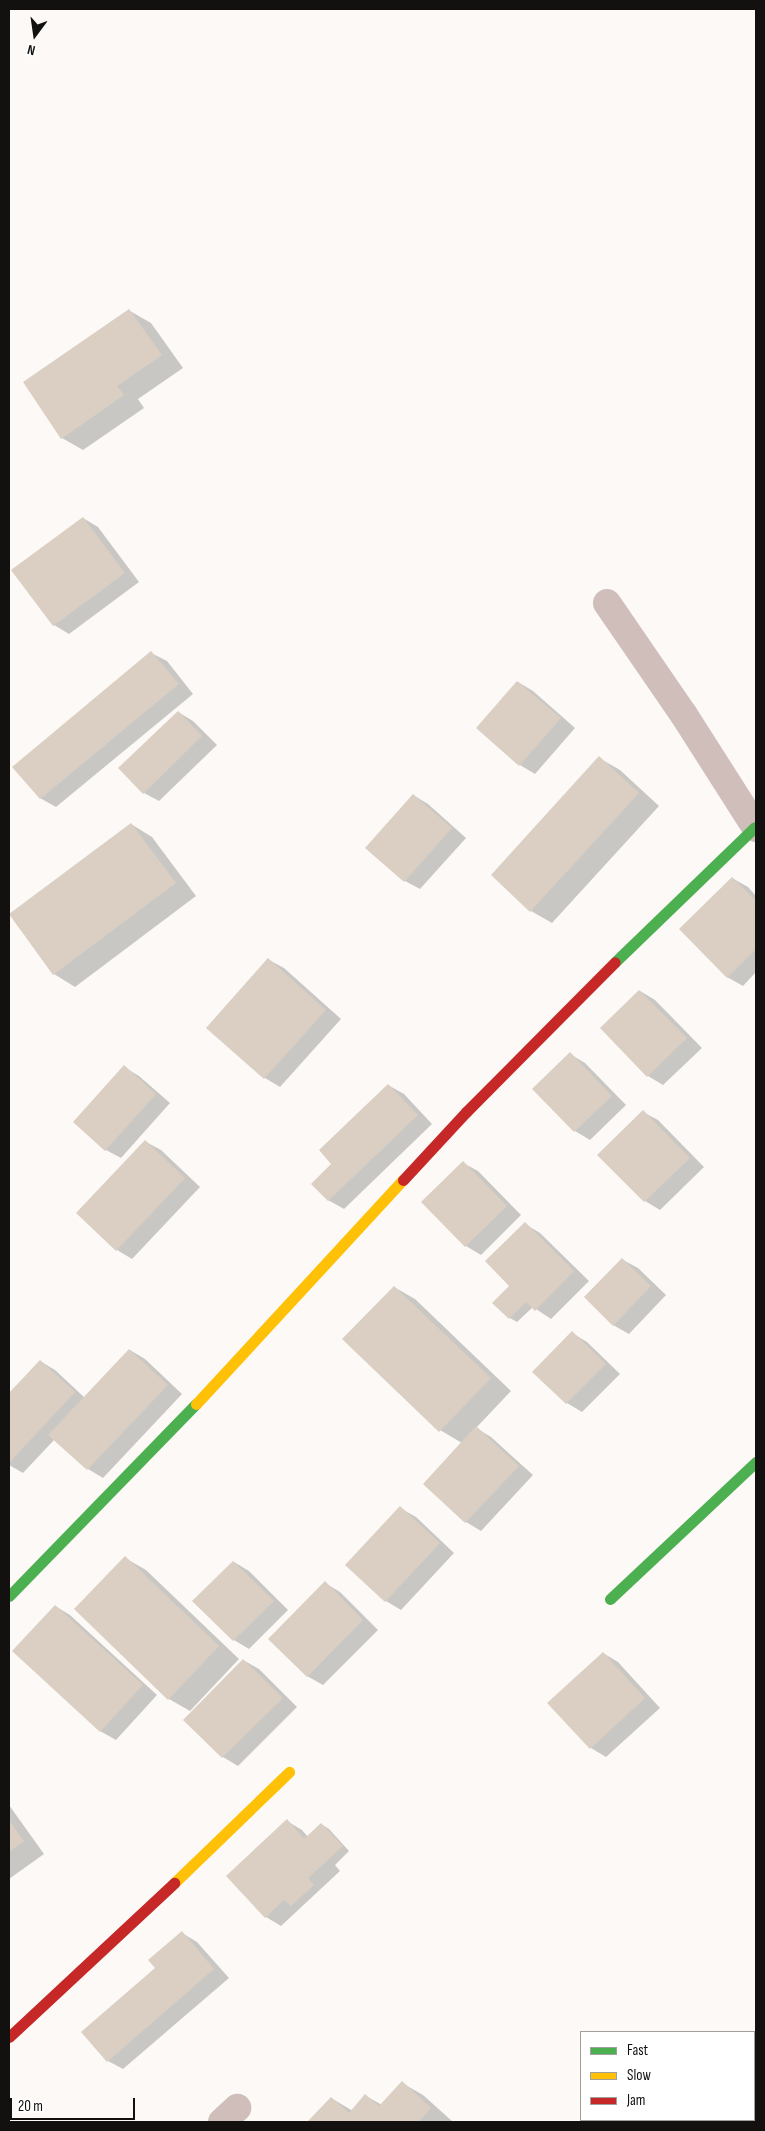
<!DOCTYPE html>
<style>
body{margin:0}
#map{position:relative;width:765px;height:2131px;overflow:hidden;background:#fcf9f6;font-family:"Sofia Sans Condensed",sans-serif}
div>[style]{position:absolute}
.shadow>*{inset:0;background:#0003}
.building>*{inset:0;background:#dacfc2}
.street>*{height:28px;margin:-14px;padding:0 14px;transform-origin:14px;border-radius:14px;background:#cfbeba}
.fast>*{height:11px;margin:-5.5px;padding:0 5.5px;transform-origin:5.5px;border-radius:5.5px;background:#4caf50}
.slow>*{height:11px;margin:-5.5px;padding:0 5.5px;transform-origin:5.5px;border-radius:5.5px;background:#ffc107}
.jam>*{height:11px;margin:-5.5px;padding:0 5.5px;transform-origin:5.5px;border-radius:5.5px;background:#c62828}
span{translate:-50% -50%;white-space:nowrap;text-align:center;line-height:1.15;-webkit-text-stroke:4px #fff;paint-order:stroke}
.frame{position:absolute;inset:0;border:10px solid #12110f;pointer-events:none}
.legend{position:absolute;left:580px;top:2031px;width:175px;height:90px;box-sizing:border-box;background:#fff;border:1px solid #a0a09f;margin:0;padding:6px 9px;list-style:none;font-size:15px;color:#12110f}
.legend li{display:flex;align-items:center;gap:10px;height:25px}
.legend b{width:25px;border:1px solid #a0a09f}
.north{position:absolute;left:10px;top:10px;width:50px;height:50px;-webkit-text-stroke:4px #fff;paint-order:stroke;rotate:194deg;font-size:14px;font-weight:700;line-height:20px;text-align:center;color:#12110f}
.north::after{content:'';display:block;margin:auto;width:18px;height:22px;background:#12110f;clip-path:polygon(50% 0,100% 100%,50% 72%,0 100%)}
.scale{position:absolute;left:10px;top:2098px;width:125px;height:22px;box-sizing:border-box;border:2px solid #12110f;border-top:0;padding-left:6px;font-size:15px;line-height:18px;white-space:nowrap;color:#12110f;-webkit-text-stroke:4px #fff;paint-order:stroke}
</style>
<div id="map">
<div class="shadow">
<i style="clip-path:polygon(130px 311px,151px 323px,183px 368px,138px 399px,144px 408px,83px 450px,62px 438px)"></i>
<i style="clip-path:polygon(83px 518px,98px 527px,139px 582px,69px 634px,54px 625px)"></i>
<i style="clip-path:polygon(151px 653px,167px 661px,193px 694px,56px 807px,40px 798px)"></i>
<i style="clip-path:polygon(518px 682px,533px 691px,575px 728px,535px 774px,520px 765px,478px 728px)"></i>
<i style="clip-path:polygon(178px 712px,193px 721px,217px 745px,159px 801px,144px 793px)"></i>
<i style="clip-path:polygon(599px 758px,620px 770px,659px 806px,552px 923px,531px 911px)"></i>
<i style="clip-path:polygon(413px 795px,428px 804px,466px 838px,420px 889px,405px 881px)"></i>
<i style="clip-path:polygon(131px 824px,152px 837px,196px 896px,75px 987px,54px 974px,10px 915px)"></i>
<i style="clip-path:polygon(732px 878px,748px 887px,756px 896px,756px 972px,743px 986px,727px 977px)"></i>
<i style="clip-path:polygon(269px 960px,284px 968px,341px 1019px,280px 1087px,265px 1078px,208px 1028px)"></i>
<i style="clip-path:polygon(640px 991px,655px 1000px,702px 1048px,663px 1085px,648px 1076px,602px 1028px)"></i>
<i style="clip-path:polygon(570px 1054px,585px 1063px,626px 1105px,590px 1140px,575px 1131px,534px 1089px)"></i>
<i style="clip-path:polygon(124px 1067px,139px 1076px,170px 1103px,121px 1158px,106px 1150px)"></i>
<i style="clip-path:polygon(388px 1085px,404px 1094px,432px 1124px,344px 1209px,328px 1200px,333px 1164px)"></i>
<i style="clip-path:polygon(643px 1112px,658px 1120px,704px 1167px,660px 1210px,645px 1201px)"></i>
<i style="clip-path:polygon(146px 1142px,161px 1150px,200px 1187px,132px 1259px,117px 1250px)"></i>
<i style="clip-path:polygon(463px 1163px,478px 1171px,521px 1215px,481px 1255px,466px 1246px)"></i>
<i style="clip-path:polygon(525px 1224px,540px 1233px,589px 1281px,551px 1319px,533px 1307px,517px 1322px,510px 1318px,510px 1287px)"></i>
<i style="clip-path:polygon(623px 1260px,638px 1268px,666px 1295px,629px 1334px,613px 1325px)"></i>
<i style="clip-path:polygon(394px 1287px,415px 1299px,511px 1391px,476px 1428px,491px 1437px,533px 1475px,481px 1531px,466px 1522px,462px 1443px,440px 1430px)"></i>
<i style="clip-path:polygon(572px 1333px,587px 1342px,620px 1374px,582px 1412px,567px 1403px)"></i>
<i style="clip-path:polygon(130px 1350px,145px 1359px,182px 1394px,103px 1478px,88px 1469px,55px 1439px,23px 1473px,9px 1465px,9px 1395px,40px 1361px,55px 1370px,85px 1398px)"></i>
<i style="clip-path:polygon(400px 1508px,416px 1517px,454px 1553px,401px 1610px,386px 1601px)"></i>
<i style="clip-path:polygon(125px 1558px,146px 1570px,239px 1659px,190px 1711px,169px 1699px)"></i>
<i style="clip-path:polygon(234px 1562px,249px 1571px,288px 1610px,249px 1649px,234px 1640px)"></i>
<i style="clip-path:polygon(325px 1583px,340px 1592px,378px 1630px,323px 1685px,307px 1676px)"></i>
<i style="clip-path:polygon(55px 1606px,70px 1615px,157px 1695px,116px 1740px,100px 1731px)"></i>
<i style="clip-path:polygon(603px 1653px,618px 1662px,660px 1708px,606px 1757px,591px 1748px)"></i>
<i style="clip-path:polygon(243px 1660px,259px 1669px,297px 1707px,238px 1766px,223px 1757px,185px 1720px)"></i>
<i style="clip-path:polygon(9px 1805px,44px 1854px,9px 1879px)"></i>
<i style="clip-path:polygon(287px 1821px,302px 1830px,308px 1837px,321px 1824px,329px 1829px,349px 1851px,335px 1865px,340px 1871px,281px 1926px,266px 1917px,227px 1876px)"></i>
<i style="clip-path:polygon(182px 1933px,197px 1942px,229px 1978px,123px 2069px,108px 2061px,157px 1968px)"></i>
<i style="clip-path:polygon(402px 2083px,423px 2095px,452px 2121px,309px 2122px,331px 2098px,353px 2111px,366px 2096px,382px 2105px)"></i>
</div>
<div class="building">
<i style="clip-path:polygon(129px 309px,162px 355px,117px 386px,124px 395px,61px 439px,23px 382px)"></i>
<i style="clip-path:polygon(83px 517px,125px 573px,53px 626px,11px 570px)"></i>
<i style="clip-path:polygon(151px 651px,179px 684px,40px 799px,12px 767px)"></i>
<i style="clip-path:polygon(517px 681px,561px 718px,519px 766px,476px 728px)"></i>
<i style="clip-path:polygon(178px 711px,202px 736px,143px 794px,118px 768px)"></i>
<i style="clip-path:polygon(599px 756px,639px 793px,530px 912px,491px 875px)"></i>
<i style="clip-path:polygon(413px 794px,452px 828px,404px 882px,365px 848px)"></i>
<i style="clip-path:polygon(131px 823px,176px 883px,53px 975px,9px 914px)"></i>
<i style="clip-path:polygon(732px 877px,756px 901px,756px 949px,727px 978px,679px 929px)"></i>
<i style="clip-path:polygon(268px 958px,326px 1010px,264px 1079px,206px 1028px)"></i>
<i style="clip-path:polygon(639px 990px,687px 1038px,647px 1077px,600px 1028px)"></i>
<i style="clip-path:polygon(570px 1052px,612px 1096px,574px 1132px,532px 1089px)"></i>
<i style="clip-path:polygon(124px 1065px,156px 1094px,105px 1151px,73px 1122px)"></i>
<i style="clip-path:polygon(388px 1084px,418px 1115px,328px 1201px,311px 1184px,331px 1164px,319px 1150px)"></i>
<i style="clip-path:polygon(643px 1110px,690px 1158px,644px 1202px,597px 1155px)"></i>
<i style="clip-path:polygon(145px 1140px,185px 1178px,116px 1251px,76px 1213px)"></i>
<i style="clip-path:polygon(463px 1161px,507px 1206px,465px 1247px,421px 1202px)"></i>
<i style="clip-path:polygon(525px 1222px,574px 1271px,535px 1311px,526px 1302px,509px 1319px,492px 1303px,509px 1286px,485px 1261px)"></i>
<i style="clip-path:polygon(622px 1258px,651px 1286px,613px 1326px,584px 1297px)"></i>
<i style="clip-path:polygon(394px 1286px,491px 1378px,439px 1432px,342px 1339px)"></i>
<i style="clip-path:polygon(572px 1331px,606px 1364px,566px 1404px,532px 1372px)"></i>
<i style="clip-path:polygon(129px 1349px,168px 1385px,87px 1470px,48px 1435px)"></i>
<i style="clip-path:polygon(40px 1360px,75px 1392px,9px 1463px,9px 1393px)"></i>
<i style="clip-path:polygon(476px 1426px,519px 1466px,465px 1523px,423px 1484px)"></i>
<i style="clip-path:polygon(400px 1506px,440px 1543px,385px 1602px,345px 1565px)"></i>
<i style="clip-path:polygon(125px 1556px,219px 1646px,168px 1700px,74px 1609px)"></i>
<i style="clip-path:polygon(233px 1561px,274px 1601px,233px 1641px,192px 1601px)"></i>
<i style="clip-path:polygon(325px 1581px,363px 1620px,307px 1677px,268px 1639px)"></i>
<i style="clip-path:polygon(55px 1605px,143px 1685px,100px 1732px,12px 1651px)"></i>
<i style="clip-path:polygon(603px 1652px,645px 1698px,590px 1749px,547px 1703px)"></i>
<i style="clip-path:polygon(243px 1659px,283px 1698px,222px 1758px,183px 1720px)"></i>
<i style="clip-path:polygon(287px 1819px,304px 1839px,321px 1823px,343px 1846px,308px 1878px,314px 1885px,291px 1906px,284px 1900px,265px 1918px,226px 1876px)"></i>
<i style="clip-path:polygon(9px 1820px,24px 1841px,9px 1852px)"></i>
<i style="clip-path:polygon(182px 1931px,214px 1969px,107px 2062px,81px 2032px,155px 1968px,148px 1960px)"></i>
<i style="clip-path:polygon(402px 2081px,431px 2108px,419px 2122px,307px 2122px,331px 2097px,349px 2113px,365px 2094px,379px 2106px)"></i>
</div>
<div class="street">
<i style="left:607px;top:603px;width:136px;rotate:55.5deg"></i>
<i style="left:684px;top:715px;width:134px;rotate:57.5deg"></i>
<i style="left:222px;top:2122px;width:21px;rotate:-43deg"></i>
</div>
<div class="fast">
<i style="left:615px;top:962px;width:194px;rotate:-44deg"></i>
<i style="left:9px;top:1596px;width:268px;rotate:-45.8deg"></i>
<i style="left:610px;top:1599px;width:200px;rotate:-43.2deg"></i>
</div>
<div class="slow">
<i style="left:196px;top:1404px;width:305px;rotate:-47.3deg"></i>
<i style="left:174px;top:1883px;width:160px;rotate:-44deg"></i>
</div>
<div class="jam">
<i style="left:403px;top:1180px;width:93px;rotate:-47.2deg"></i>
<i style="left:466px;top:1112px;width:211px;rotate:-45.2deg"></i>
<i style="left:9px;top:2037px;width:226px;rotate:-43deg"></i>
</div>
<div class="frame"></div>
<ul class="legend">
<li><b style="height:6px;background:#4caf50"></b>Fast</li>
<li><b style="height:6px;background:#ffc107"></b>Slow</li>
<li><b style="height:6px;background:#c62828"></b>Jam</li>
</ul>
<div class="north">N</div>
<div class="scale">20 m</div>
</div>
